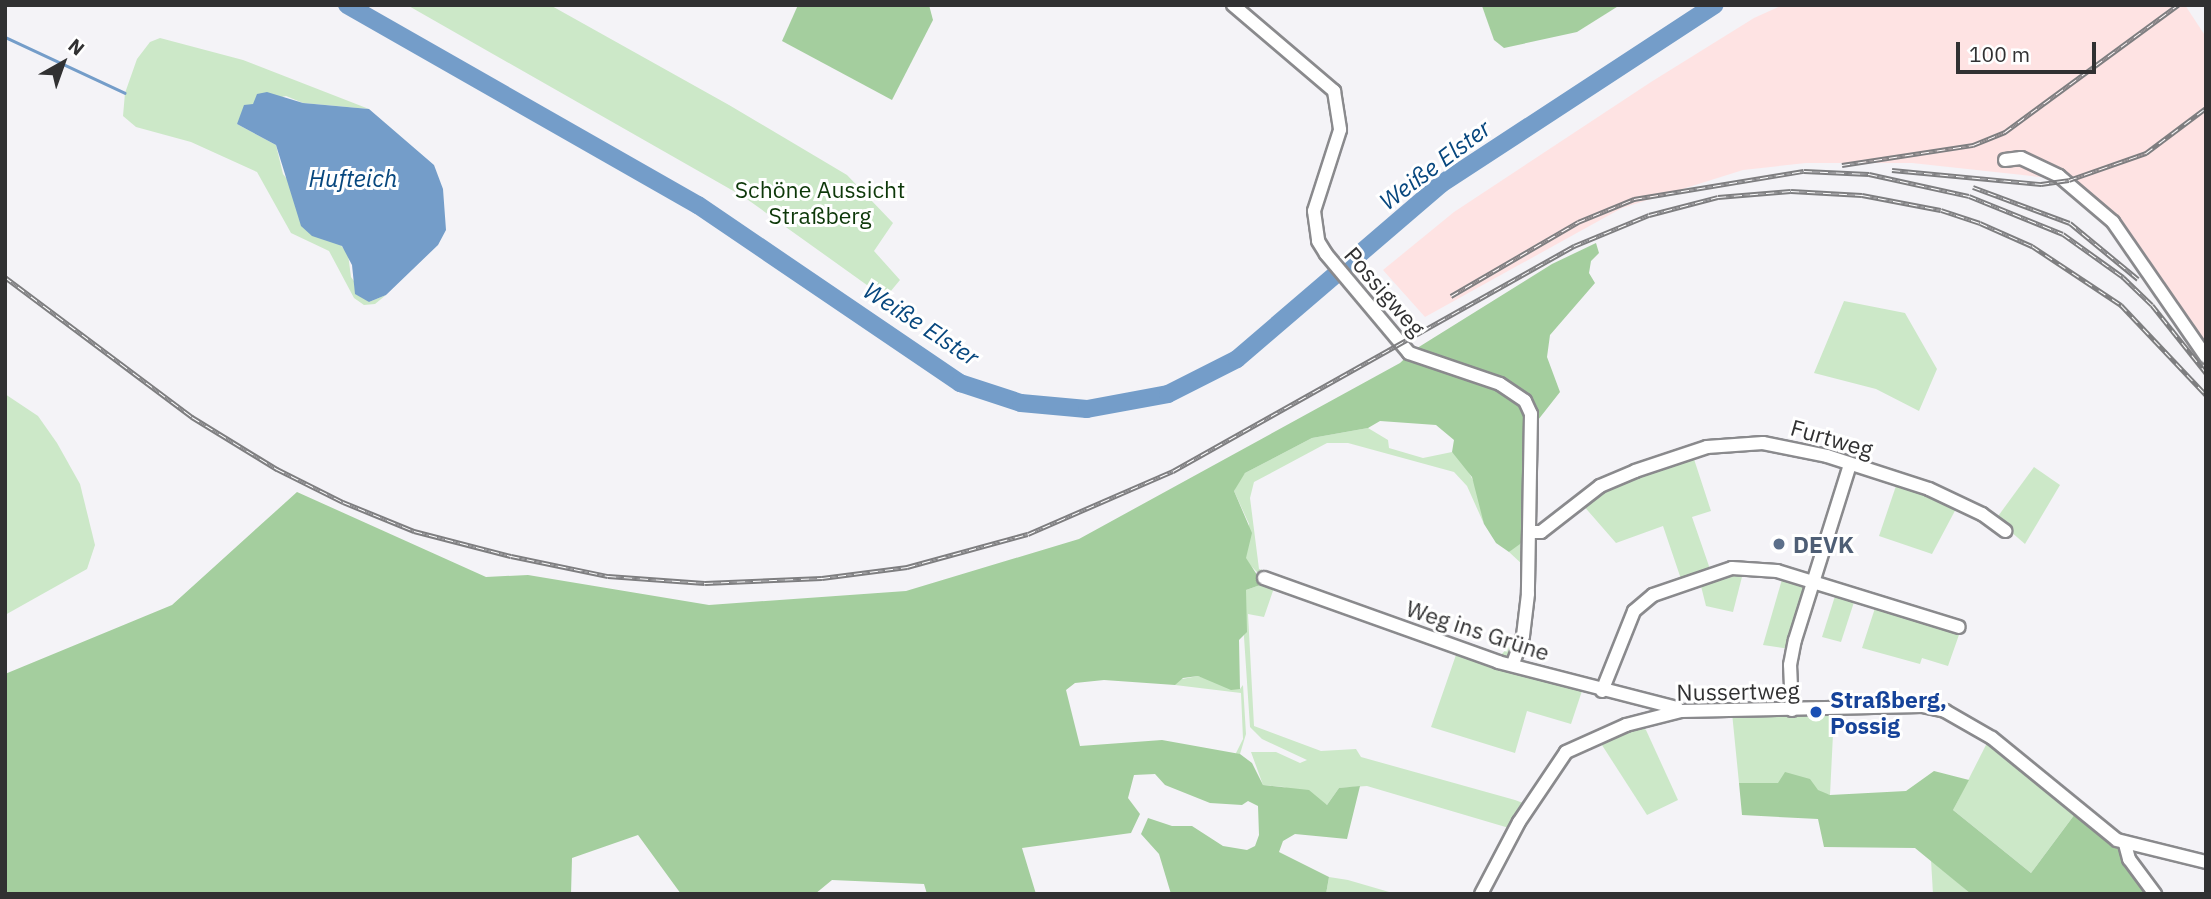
<!DOCTYPE html>
<meta charset="utf-8">
<style>
body{margin:0}
#map{position:relative;width:2211px;height:899px;overflow:hidden;background:#f4f3f7;font-family:"IBM Plex Sans",sans-serif}
div>[style]{position:absolute}
.industrial>*{inset:0;background:#fee3e3}
.green>*{inset:0;background:#cce8c8}
.forest>*{inset:0;background:#a4ce9e}
.water>*{inset:0;background:#749dc9}
.stream>*{height:2.5px;margin:-1.25px;padding:0 1.25px;transform-origin:1.25px;border-radius:1.25px;background:#749dc9}
.river>*{height:18px;margin:-9px;padding:0 9px;transform-origin:9px;border-radius:9px;background:#749dc9}
.roads{filter:drop-shadow(2px 0 #8a8a8d) drop-shadow(-2px 0 #8a8a8d) drop-shadow(0 2px #8a8a8d) drop-shadow(0 -2px #8a8a8d)}
.minor>*{height:12px;margin:-6px;padding:0 6px;transform-origin:6px;border-radius:6px;background:#fff}
.rail>*{height:5px;margin-top:-2.5px;transform-origin:0;background:repeating-linear-gradient(90deg,#fff 0 8px,#7e7e80 0 16px);box-sizing:border-box;border-block:2px solid #7e7e80}
.dots>*{width:19px;height:19px;translate:-50% -50%;box-sizing:border-box;border:4px solid #fff;border-radius:50%}
span{translate:-50% -50%;white-space:nowrap;text-align:center;line-height:1.15;-webkit-text-stroke:6px #fff;paint-order:stroke}
.park-label{font-size:23px;color:#0d3809}
.street-label{font-size:23px;color:#313132}
.service-label{font-size:23px;color:#4e5e75;font-weight:700}
.left{translate:0 -50%;text-align:left}
.transit-label{font-size:23px;color:#164399;font-weight:700}
.water-label{font-size:24px;color:#07477e;font-style:italic}
.frame{position:absolute;inset:0;border:7px solid #313132;pointer-events:none}
.north{position:absolute;left:28px;top:28px;width:70px;height:70px;-webkit-text-stroke:5px #fff;paint-order:stroke;rotate:40deg;font-size:19px;font-weight:700;line-height:28px;text-align:center;color:#313132}
.north::after{content:'';display:block;margin:auto;width:24px;height:32px;background:#313132;clip-path:polygon(50% 0,100% 100%,50% 72%,0 100%)}
.scale{position:absolute;left:1956px;top:42px;width:140px;height:32px;box-sizing:border-box;border:4px solid #313132;border-top:0;padding-left:9px;font-size:21px;line-height:24px;white-space:nowrap;color:#313132;-webkit-text-stroke:5px #fff;paint-order:stroke}
</style>
<div id="map">
<div class="industrial">
<i style="clip-path:polygon(1783px 5px,2185px 5px,2206px 37px,2206px 345px,2136px 245px,2091px 192px,2064px 172px,2040px 177px,1912px 163px,1806px 163px,1743px 170px,1622px 208px,1425px 317px,1383px 270px,1454px 212px,1651px 82px,1754px 18px)"></i>
</div>
<div class="green">
<i style="clip-path:polygon(407px 5px,550px 5px,729px 105px,847px 175px,893px 223px,874px 251px,900px 280px,885px 298px,744px 197px)"></i>
<i style="clip-path:polygon(160px 38px,243px 60px,369px 109px,303px 103px,286px 96px,253px 104px,237px 124px,276px 145px,283px 174px,348px 254px,351px 277px,369px 302px,386px 295px,375px 304px,364px 305px,354px 298px,329px 251px,291px 233px,257px 172px,191px 142px,136px 127px,123px 116px,125px 93px,137px 59px,150px 42px)"></i>
<i style="clip-path:polygon(1844px 301px,1905px 313px,1937px 369px,1919px 411px,1876px 389px,1814px 373px)"></i>
<i style="clip-path:polygon(5px 394px,38px 416px,57px 443px,80px 484px,95px 545px,87px 569px,5px 615px)"></i>
<i style="clip-path:polygon(1368px 428px,1388px 440px,1389px 448px,1423px 458px,1452px 452px,1462px 459px,1480px 494px,1484px 524px,1467px 486px,1454px 472px,1348px 443px,1327px 443px,1254px 482px,1250px 498px,1259px 569px,1500px 656px,1515px 640px,1522px 608px,1523px 565px,1509px 552px,1525px 536px,1523px 622px,1510px 658px,1506px 660px,1261px 576px,1250px 565px,1245px 558px,1249px 524px,1234px 491px,1237px 482px,1245px 473px,1312px 438px)"></i>
<i style="clip-path:polygon(1693px 456px,1711px 511px,1692px 517px,1710px 569px,1681px 579px,1663px 526px,1616px 543px,1582px 504px,1606px 486px)"></i>
<i style="clip-path:polygon(2034px 467px,2060px 485px,2025px 544px,1996px 519px)"></i>
<i style="clip-path:polygon(1897px 483px,1958px 505px,1932px 554px,1879px 536px)"></i>
<i style="clip-path:polygon(1744px 569px,1733px 612px,1706px 606px,1700px 582px)"></i>
<i style="clip-path:polygon(1783px 576px,1803px 582px,1806px 589px,1790px 649px,1763px 645px)"></i>
<i style="clip-path:polygon(1263px 584px,1275px 585px,1264px 617px,1248px 614px,1254px 726px,1321px 751px,1356px 749px,1361px 757px,1515px 800px,1523px 803px,1509px 828px,1367px 786px,1339px 788px,1327px 805px,1284px 787px,1263px 785px,1251px 752px,1276px 752px,1300px 763px,1307px 760px,1262px 739px,1250px 727px,1244px 637px,1246px 590px)"></i>
<i style="clip-path:polygon(1836px 593px,1855px 599px,1841px 642px,1822px 637px)"></i>
<i style="clip-path:polygon(1876px 605px,1960px 632px,1948px 666px,1922px 658px,1920px 664px,1862px 648px)"></i>
<i style="clip-path:polygon(1457px 652px,1583px 688px,1571px 724px,1527px 711px,1515px 753px,1431px 727px)"></i>
<i style="clip-path:polygon(1198px 676px,1240px 689px,1243px 685px,1246px 734px,1240px 754px,1235px 755px,1243px 739px,1241px 693px,1175px 685px,1177px 680px)"></i>
<i style="clip-path:polygon(1732px 713px,1834px 714px,1830px 795px,1778px 783px,1739px 783px)"></i>
<i style="clip-path:polygon(1636px 724px,1646px 730px,1678px 800px,1647px 815px,1600px 742px)"></i>
<i style="clip-path:polygon(1988px 741px,2075px 814px,2031px 873px,1953px 810px)"></i>
<i style="clip-path:polygon(1931px 860px,1971px 894px,1933px 894px)"></i>
<i style="clip-path:polygon(1329px 877px,1348px 880px,1396px 894px,1326px 894px)"></i>
</div>
<div class="forest">
<i style="clip-path:polygon(798px 5px,929px 5px,933px 20px,892px 100px,782px 41px)"></i>
<i style="clip-path:polygon(1620px 5px,1577px 32px,1504px 48px,1494px 40px,1482px 6px)"></i>
<i style="clip-path:polygon(1596px 243px,1599px 253px,1591px 261px,1589px 273px,1595px 283px,1550px 335px,1547px 357px,1560px 392px,1538px 420px,1537px 444px,1530px 458px,1525px 536px,1520px 544px,1509px 552px,1496px 543px,1484px 524px,1472px 477px,1452px 452px,1454px 440px,1436px 425px,1380px 421px,1368px 428px,1312px 438px,1245px 473px,1234px 491px,1252px 533px,1246px 558px,1263px 584px,1246px 590px,1247px 632px,1239px 640px,1240px 689px,1231px 690px,1198px 676px,1183px 678px,1175px 685px,1104px 680px,1075px 683px,1066px 690px,1080px 746px,1162px 740px,1240px 754px,1252px 763px,1263px 785px,1309px 790px,1327px 805px,1339px 788px,1360px 786px,1347px 839px,1295px 834px,1283px 841px,1279px 852px,1329px 877px,1326px 894px,1171px 894px,1159px 854px,1141px 834px,1148px 818px,1172px 826px,1192px 826px,1223px 846px,1247px 850px,1255px 846px,1259px 835px,1258px 806px,1248px 801px,1242px 805px,1210px 803px,1165px 785px,1155px 774px,1134px 775px,1128px 798px,1140px 814px,1131px 833px,1022px 848px,1036px 894px,927px 894px,924px 884px,832px 880px,815px 894px,681px 894px,638px 835px,572px 858px,571px 894px,5px 894px,5px 674px,172px 605px,297px 492px,486px 577px,528px 575px,709px 605px,906px 591px,1079px 539px,1400px 363px,1414px 350px,1552px 264px)"></i>
<i style="clip-path:polygon(1934px 771px,1969px 780px,1953px 810px,2031px 873px,2075px 814px,2125px 855px,2152px 894px,1971px 894px,1915px 848px,1824px 847px,1818px 819px,1742px 815px,1739px 783px,1778px 783px,1785px 772px,1810px 779px,1818px 790px,1830px 795px,1906px 791px)"></i>
</div>
<div class="water">
<i style="clip-path:polygon(267px 92px,303px 103px,369px 109px,434px 165px,443px 189px,446px 230px,438px 245px,386px 295px,369px 302px,355px 294px,352px 265px,342px 246px,312px 236px,301px 226px,276px 145px,237px 124px,244px 105px,253px 104px,257px 94px)"></i>
</div>
<div class="stream">
<i style="left:5px;top:37px;width:132px;rotate:25deg"></i>
</div>
<div class="river">
<i style="left:347px;top:5px;width:404px;rotate:29.7deg"></i>
<i style="left:698px;top:205px;width:317px;rotate:34.2deg"></i>
<i style="left:960px;top:383px;width:64px;rotate:18.2deg"></i>
<i style="left:1021px;top:403px;width:66px;rotate:5.2deg"></i>
<i style="left:1087px;top:409px;width:82px;rotate:-10.5deg"></i>
<i style="left:1168px;top:394px;width:77px;rotate:-26.9deg"></i>
<i style="left:1237px;top:359px;width:269px;rotate:-40.6deg"></i>
<i style="left:1441px;top:184px;width:327px;rotate:-33.2deg"></i>
</div>
<div class="roads">
<div class="minor">
<i style="left:1233px;top:5px;width:133px;rotate:40.4deg"></i>
<i style="left:1334px;top:91px;width:39px;rotate:81deg"></i>
<i style="left:1340px;top:130px;width:85px;rotate:107.8deg"></i>
<i style="left:1314px;top:211px;width:30px;rotate:82deg"></i>
<i style="left:1318px;top:241px;width:15px;rotate:58deg"></i>
<i style="left:1326px;top:254px;width:129px;rotate:50deg"></i>
<i style="left:1409px;top:353px;width:96px;rotate:18.8deg"></i>
<i style="left:1500px;top:384px;width:30px;rotate:34deg"></i>
<i style="left:1525px;top:401px;width:14px;rotate:65deg"></i>
<i style="left:1531px;top:414px;width:180px;rotate:91deg"></i>
<i style="left:1528px;top:594px;width:42px;rotate:96.8deg"></i>
<i style="left:1523px;top:636px;width:29px;rotate:110deg"></i>
<i style="left:2005px;top:160px;width:16px;rotate:-7deg"></i>
<i style="left:2021px;top:158px;width:42px;rotate:25.3deg"></i>
<i style="left:2059px;top:176px;width:71px;rotate:40.4deg"></i>
<i style="left:2113px;top:222px;width:164px;rotate:55.4deg"></i>
<i style="left:1530px;top:532px;width:11px"></i>
<i style="left:1541px;top:532px;width:75px;rotate:-37.9deg"></i>
<i style="left:1600px;top:486px;width:38px;rotate:-23deg"></i>
<i style="left:1635px;top:471px;width:76px;rotate:-18.4deg"></i>
<i style="left:1707px;top:447px;width:56px;rotate:-4.1deg"></i>
<i style="left:1763px;top:443px;width:65px;rotate:11.5deg"></i>
<i style="left:1827px;top:456px;width:107px;rotate:17.9deg"></i>
<i style="left:1929px;top:489px;width:59px;rotate:25.3deg"></i>
<i style="left:1982px;top:514px;width:29px;rotate:36deg"></i>
<i style="left:1264px;top:578px;width:249px;rotate:19.7deg"></i>
<i style="left:1498px;top:662px;width:185px;rotate:14.4deg"></i>
<i style="left:1602px;top:691px;width:86px;rotate:-68.2deg"></i>
<i style="left:1634px;top:611px;width:25px;rotate:-40deg"></i>
<i style="left:1653px;top:595px;width:83px;rotate:-18.9deg"></i>
<i style="left:1732px;top:568px;width:45px;rotate:3.8deg"></i>
<i style="left:1777px;top:571px;width:190px;rotate:17.1deg"></i>
<i style="left:1792px;top:710px;width:45px;rotate:-92.5deg"></i>
<i style="left:1790px;top:665px;width:25px;rotate:-79deg"></i>
<i style="left:1795px;top:640px;width:184px;rotate:-72.6deg"></i>
<i style="left:2125px;top:844px;width:16px;rotate:75deg"></i>
<i style="left:2129px;top:859px;width:44px;rotate:53.4deg"></i>
<i style="left:1481px;top:894px;width:81px;rotate:-62.2deg"></i>
<i style="left:1519px;top:822px;width:84px;rotate:-56.1deg"></i>
<i style="left:1566px;top:752px;width:66px;rotate:-24.2deg"></i>
<i style="left:1626px;top:725px;width:57px;rotate:-14.3deg"></i>
<i style="left:1681px;top:711px;width:241px;rotate:-1.2deg"></i>
<i style="left:1922px;top:706px;width:24px;rotate:12deg"></i>
<i style="left:1945px;top:711px;width:54px;rotate:29.9deg"></i>
<i style="left:1992px;top:738px;width:161px;rotate:39.2deg"></i>
<i style="left:2117px;top:840px;width:92px;rotate:13.9deg"></i>
</div>
</div>
<div class="rail">
<i style="left:1842px;top:165px;width:133px;rotate:-8.7deg"></i>
<i style="left:1973px;top:145px;width:35px;rotate:-22deg"></i>
<i style="left:2005px;top:132px;width:215px;rotate:-36.3deg"></i>
<i style="left:1892px;top:170px;width:150px;rotate:5.4deg"></i>
<i style="left:2041px;top:184px;width:28px;rotate:-8deg"></i>
<i style="left:2069px;top:180px;width:82px;rotate:-19.3deg"></i>
<i style="left:2146px;top:153px;width:75px;rotate:-36.9deg"></i>
<i style="left:1973px;top:187px;width:103px;rotate:20.4deg"></i>
<i style="left:2070px;top:223px;width:88px;rotate:39.5deg"></i>
<i style="left:5px;top:277px;width:234px;rotate:36.8deg"></i>
<i style="left:192px;top:417px;width:100px;rotate:31.5deg"></i>
<i style="left:277px;top:469px;width:74px;rotate:26.6deg"></i>
<i style="left:343px;top:502px;width:77px;rotate:22.2deg"></i>
<i style="left:414px;top:531px;width:100px;rotate:14.5deg"></i>
<i style="left:511px;top:556px;width:99px;rotate:11.7deg"></i>
<i style="left:608px;top:576px;width:97px;rotate:4.1deg"></i>
<i style="left:705px;top:583px;width:117px;rotate:-2.4deg"></i>
<i style="left:822px;top:578px;width:86px;rotate:-7.4deg"></i>
<i style="left:907px;top:567px;width:125px;rotate:-15.3deg"></i>
<i style="left:1028px;top:534px;width:158px;rotate:-23.5deg"></i>
<i style="left:1173px;top:471px;width:460px;rotate:-29.3deg"></i>
<i style="left:1574px;top:246px;width:81px;rotate:-22.5deg"></i>
<i style="left:1649px;top:215px;width:71px;rotate:-14.6deg"></i>
<i style="left:1718px;top:197px;width:73px;rotate:-4.7deg"></i>
<i style="left:1791px;top:191px;width:71px;rotate:3.2deg"></i>
<i style="left:1862px;top:195px;width:80px;rotate:10.8deg"></i>
<i style="left:1941px;top:210px;width:41px;rotate:18.4deg"></i>
<i style="left:1980px;top:223px;width:57px;rotate:23.9deg"></i>
<i style="left:2032px;top:246px;width:107px;rotate:33.5deg"></i>
<i style="left:2121px;top:305px;width:124px;rotate:46.6deg"></i>
<i style="left:1451px;top:296px;width:147px;rotate:-30.2deg"></i>
<i style="left:1578px;top:222px;width:61px;rotate:-22.3deg"></i>
<i style="left:1634px;top:199px;width:172px;rotate:-9.4deg"></i>
<i style="left:1804px;top:171px;width:65px;rotate:2.6deg"></i>
<i style="left:1869px;top:174px;width:102px;rotate:12.4deg"></i>
<i style="left:1969px;top:196px;width:101px;rotate:22deg"></i>
<i style="left:2063px;top:234px;width:74px;rotate:35.6deg"></i>
<i style="left:2123px;top:277px;width:40px;rotate:44deg"></i>
<i style="left:2152px;top:305px;width:87px;rotate:51.5deg"></i>
</div>
<div class="dots">
<i style="left:1779px;top:544px;background:#5c6f8a"></i>
<i style="left:1816px;top:712px;background:#1a4fb4"></i>
</div>
<div class="park-label">
<span style="left:820px;top:202px">Schöne Aussicht<br>Straßberg</span>
</div>
<div class="street-label">
<span style="left:1385px;top:291px;rotate:49deg">Possigweg</span>
<span style="left:1832px;top:438px;rotate:16deg">Furtweg</span>
<span style="left:1478px;top:630px;rotate:18deg">Weg ins Grüne</span>
<span style="left:1738px;top:691px;rotate:-1deg">Nussertweg</span>
</div>
<div class="service-label">
<span class="left" style="left:1793px;top:544px">DEVK</span>
</div>
<div class="transit-label">
<span class="left" style="left:1830px;top:712px">Straßberg,<br>Possig</span>
</div>
<div class="water-label">
<span style="left:1435px;top:165px;rotate:-37deg">Weiße Elster</span>
<span style="left:353px;top:179px">Hufteich</span>
<span style="left:921px;top:324px;rotate:33deg">Weiße Elster</span>
</div>
<div class="frame"></div>
<div class="north">N</div>
<div class="scale">100 m</div>
</div>
